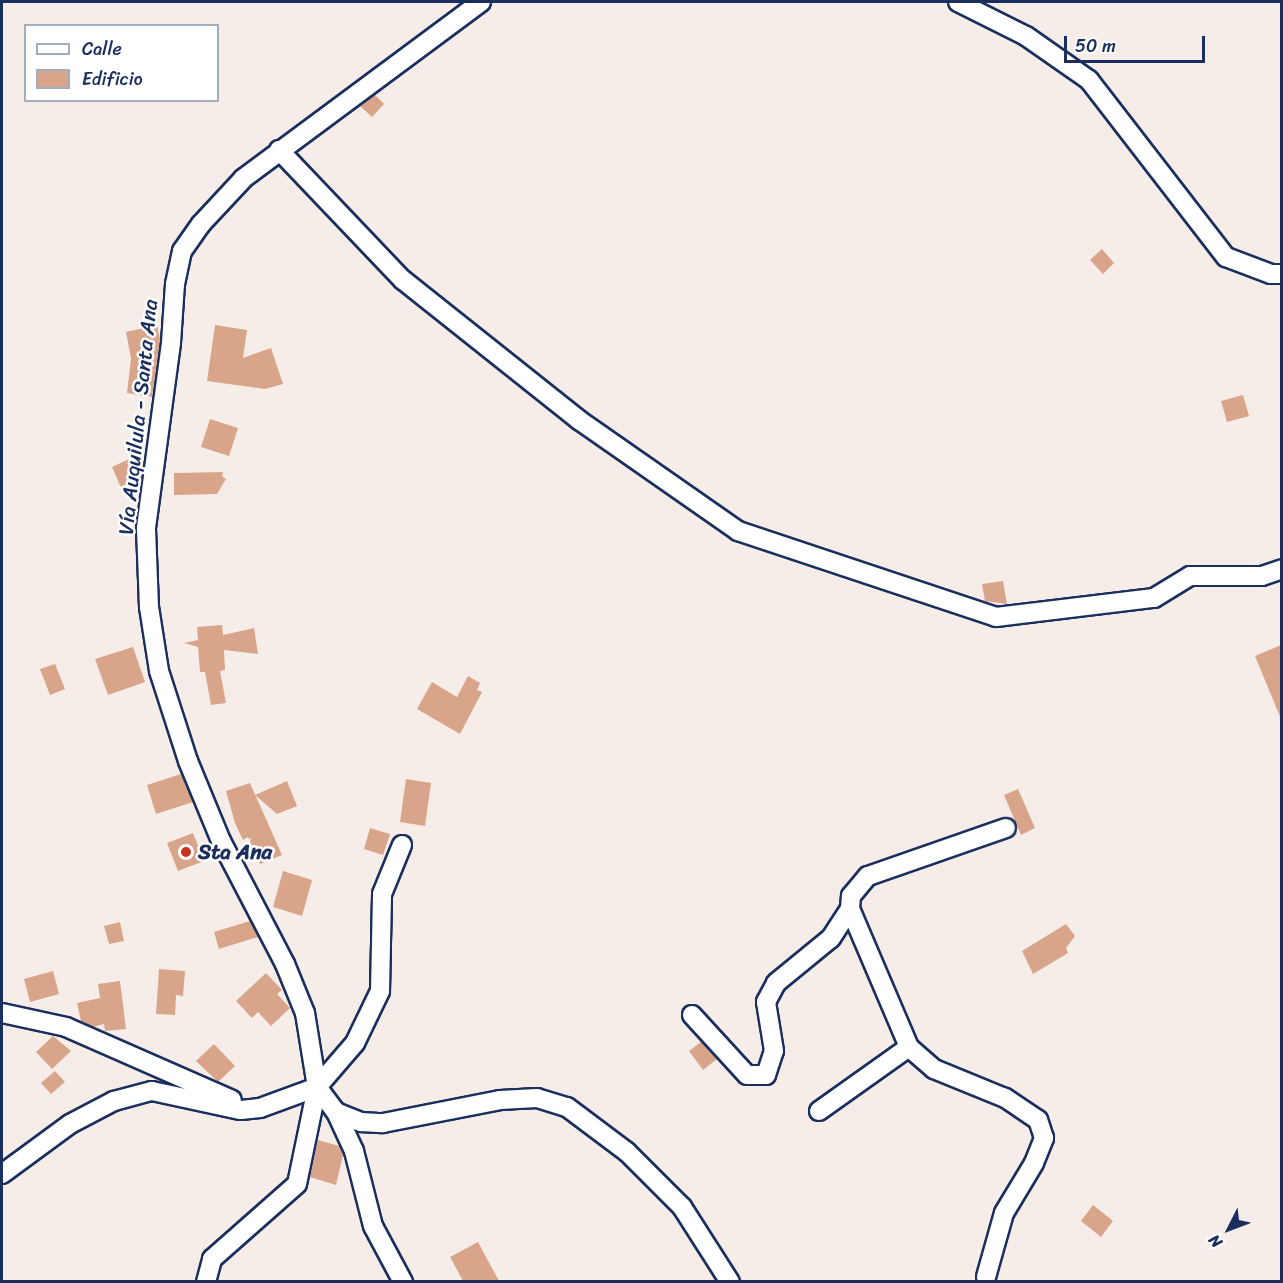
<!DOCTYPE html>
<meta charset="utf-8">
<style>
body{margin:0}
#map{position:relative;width:1283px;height:1283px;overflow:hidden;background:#f7ede8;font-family:Sriracha,sans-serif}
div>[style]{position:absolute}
.building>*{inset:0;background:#d8a58b}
.roads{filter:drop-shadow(2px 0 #1b2f5e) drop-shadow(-2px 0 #1b2f5e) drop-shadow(0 2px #1b2f5e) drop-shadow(0 -2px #1b2f5e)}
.minor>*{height:18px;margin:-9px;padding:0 9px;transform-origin:9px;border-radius:9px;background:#fff}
.dots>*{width:16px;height:16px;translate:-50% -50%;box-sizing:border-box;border:3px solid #fff;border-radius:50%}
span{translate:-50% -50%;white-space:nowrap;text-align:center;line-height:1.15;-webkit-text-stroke:5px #fff;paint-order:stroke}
.street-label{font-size:21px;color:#1b2f5e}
.poi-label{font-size:21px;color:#1b2f5e;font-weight:700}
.left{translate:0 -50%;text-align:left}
.frame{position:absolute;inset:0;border:3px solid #1b2f5e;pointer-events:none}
.legend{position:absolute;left:24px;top:24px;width:195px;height:78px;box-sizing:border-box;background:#fff;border:2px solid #a4acbf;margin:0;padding:8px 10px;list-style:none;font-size:18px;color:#1b2f5e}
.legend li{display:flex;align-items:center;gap:12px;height:30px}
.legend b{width:30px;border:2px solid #a4acbf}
.north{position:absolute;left:1199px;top:1199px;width:60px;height:60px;-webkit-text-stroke:4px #fff;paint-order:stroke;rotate:228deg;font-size:16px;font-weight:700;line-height:24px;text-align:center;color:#1b2f5e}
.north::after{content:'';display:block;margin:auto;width:21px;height:27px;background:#1b2f5e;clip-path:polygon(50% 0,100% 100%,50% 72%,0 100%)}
.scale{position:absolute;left:1064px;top:36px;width:141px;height:27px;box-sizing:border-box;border:3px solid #1b2f5e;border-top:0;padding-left:8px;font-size:18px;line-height:21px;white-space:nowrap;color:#1b2f5e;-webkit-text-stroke:4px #fff;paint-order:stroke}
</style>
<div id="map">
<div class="building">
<i style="clip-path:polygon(375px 95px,384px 104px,372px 117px,360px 106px)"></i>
<i style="clip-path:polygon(1102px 249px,1114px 263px,1103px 274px,1090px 260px)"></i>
<i style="clip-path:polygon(157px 325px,160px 339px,152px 397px,127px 393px,131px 358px,126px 332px)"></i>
<i style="clip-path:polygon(215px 325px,247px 330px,243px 358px,271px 348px,283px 384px,265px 389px,207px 381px)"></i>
<i style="clip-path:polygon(1243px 395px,1249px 416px,1227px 422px,1221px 401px)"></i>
<i style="clip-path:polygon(210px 419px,238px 428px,229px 456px,201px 447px)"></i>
<i style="clip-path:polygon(140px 454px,144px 462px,141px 482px,122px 490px,112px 467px)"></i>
<i style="clip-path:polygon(223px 472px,222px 476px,226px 479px,217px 494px,174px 495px,174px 473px)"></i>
<i style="clip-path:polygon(1003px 581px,1007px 604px,985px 601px,982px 584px)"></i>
<i style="clip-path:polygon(222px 625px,223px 635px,254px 628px,258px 654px,224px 650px,225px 670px,220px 671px,226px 703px,211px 705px,205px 672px,200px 672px,198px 647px,184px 643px,198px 640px,197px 627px)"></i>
<i style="clip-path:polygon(1281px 645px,1281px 719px,1255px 656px)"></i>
<i style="clip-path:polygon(133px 647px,145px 682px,108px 695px,95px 659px)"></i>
<i style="clip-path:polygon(55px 664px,65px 689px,50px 695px,40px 669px)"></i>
<i style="clip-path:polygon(468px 676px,480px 683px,477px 690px,482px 692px,460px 734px,417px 709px,432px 682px,457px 697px)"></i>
<i style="clip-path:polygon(181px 774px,193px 802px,156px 814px,147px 785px)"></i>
<i style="clip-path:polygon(406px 779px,431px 783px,425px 826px,400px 822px)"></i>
<i style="clip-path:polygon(287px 781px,297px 806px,277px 814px,255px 795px)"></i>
<i style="clip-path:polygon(250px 783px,282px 855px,260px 864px,248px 837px,243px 840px,235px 823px,226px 791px)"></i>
<i style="clip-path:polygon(1018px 789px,1035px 828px,1021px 835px,1004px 795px)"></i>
<i style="clip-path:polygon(370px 828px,390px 834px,383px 855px,364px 849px)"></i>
<i style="clip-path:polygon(193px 833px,204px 861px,178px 871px,167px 843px)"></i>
<i style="clip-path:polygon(283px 871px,312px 880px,302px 916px,273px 907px)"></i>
<i style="clip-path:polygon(250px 921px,258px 937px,219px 949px,214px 932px)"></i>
<i style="clip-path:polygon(120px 922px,124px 941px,109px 944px,104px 926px)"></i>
<i style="clip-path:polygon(1066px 924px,1075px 936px,1066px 948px,1068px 953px,1033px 974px,1022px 951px)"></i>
<i style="clip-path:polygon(159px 969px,185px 971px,183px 996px,176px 995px,175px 1015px,156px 1014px)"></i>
<i style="clip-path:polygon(53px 971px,59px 994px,30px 1002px,24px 979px)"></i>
<i style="clip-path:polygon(266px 973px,282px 990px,277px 994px,290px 1008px,271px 1026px,258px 1012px,252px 1018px,236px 1001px)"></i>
<i style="clip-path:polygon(120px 981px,126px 1029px,105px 1031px,104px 1024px,93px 1027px,81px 1021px,77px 1003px,100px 998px,98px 984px)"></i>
<i style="clip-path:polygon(53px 1036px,71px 1051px,52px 1069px,36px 1052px)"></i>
<i style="clip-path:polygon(701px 1042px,717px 1059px,703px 1070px,689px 1051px)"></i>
<i style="clip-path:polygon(214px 1044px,235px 1066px,218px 1082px,196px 1061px)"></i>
<i style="clip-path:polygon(55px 1071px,65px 1082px,51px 1094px,41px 1083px)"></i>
<i style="clip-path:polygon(318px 1140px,339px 1146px,343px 1155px,336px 1185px,310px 1177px)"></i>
<i style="clip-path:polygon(1093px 1205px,1113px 1221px,1101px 1237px,1081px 1221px)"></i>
<i style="clip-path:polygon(478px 1242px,499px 1281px,463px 1281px,450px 1257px)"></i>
</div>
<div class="roads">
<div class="minor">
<i style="left:481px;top:2px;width:297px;rotate:143.4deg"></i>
<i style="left:243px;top:179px;width:62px;rotate:133deg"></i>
<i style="left:201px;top:224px;width:33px;rotate:125deg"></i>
<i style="left:182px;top:251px;width:34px;rotate:102deg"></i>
<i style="left:175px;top:284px;width:59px;rotate:93.9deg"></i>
<i style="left:171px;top:343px;width:188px;rotate:97.7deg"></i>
<i style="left:146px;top:529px;width:78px;rotate:87.8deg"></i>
<i style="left:149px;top:607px;width:65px;rotate:81.1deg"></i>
<i style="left:159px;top:671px;width:95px;rotate:72.1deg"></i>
<i style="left:188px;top:761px;width:87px;rotate:67.6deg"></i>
<i style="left:221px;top:841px;width:139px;rotate:62.5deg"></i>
<i style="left:285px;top:964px;width:53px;rotate:67.8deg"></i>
<i style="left:305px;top:1013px;width:75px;rotate:80.8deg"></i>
<i style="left:317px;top:1087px;width:31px;rotate:53deg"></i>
<i style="left:336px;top:1112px;width:27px;rotate:22deg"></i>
<i style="left:361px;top:1122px;width:22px;rotate:3deg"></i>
<i style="left:383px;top:1123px;width:119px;rotate:-11.1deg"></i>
<i style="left:500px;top:1100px;width:37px;rotate:-3deg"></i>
<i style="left:537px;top:1098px;width:31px;rotate:17deg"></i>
<i style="left:567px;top:1107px;width:75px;rotate:36.9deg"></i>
<i style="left:627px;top:1152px;width:78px;rotate:45deg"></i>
<i style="left:682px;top:1207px;width:89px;rotate:57.4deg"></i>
<i style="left:958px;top:2px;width:76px;rotate:26.6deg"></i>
<i style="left:1026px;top:36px;width:77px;rotate:34.9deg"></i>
<i style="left:1089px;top:80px;width:224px;rotate:52.3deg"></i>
<i style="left:1226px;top:257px;width:48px;rotate:20.7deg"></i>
<i style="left:1271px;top:274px;width:11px"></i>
<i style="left:279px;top:150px;width:180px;rotate:46.4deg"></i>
<i style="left:403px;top:280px;width:225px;rotate:38.5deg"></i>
<i style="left:579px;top:420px;width:194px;rotate:34.9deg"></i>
<i style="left:738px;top:531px;width:272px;rotate:18.4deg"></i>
<i style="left:996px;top:617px;width:159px;rotate:-6.9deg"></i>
<i style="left:1154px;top:598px;width:42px;rotate:-31.4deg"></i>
<i style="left:1190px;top:576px;width:72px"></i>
<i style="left:1262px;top:576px;width:21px;rotate:-19deg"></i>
<i style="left:2px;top:1013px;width:66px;rotate:12.3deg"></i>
<i style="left:66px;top:1027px;width:181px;rotate:23.7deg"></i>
<i style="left:692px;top:1015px;width:81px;rotate:47.5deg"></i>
<i style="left:747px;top:1075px;width:19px"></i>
<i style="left:766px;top:1075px;width:25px;rotate:-72deg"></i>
<i style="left:774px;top:1051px;width:50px;rotate:-99.3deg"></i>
<i style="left:766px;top:1002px;width:21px;rotate:-62deg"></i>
<i style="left:776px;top:983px;width:71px;rotate:-39.3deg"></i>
<i style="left:831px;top:938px;width:35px;rotate:-57deg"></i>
<i style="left:819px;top:1111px;width:110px;rotate:-35.4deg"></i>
<i style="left:336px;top:1112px;width:43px;rotate:65.2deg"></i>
<i style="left:354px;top:1151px;width:77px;rotate:75.8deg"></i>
<i style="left:373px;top:1226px;width:64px;rotate:61.8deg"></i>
<i style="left:2px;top:1174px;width:84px;rotate:-36.3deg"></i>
<i style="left:70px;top:1124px;width:50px;rotate:-27.6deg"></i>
<i style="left:114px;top:1101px;width:39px;rotate:-15deg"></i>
<i style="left:152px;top:1091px;width:91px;rotate:12.1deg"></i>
<i style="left:241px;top:1110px;width:19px;rotate:-6deg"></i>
<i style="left:260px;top:1108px;width:61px;rotate:-20.2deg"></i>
<i style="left:317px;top:1087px;width:58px;rotate:-49.2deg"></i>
<i style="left:355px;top:1043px;width:58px;rotate:-64.3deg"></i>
<i style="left:380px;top:991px;width:97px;rotate:-88.8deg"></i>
<i style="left:382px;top:894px;width:53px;rotate:-67.8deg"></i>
<i style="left:986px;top:1277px;width:66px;rotate:-74.3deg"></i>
<i style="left:1004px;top:1213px;width:58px;rotate:-59deg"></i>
<i style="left:1034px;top:1163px;width:27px;rotate:-68deg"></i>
<i style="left:1044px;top:1138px;width:19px;rotate:-108deg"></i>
<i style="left:1038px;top:1120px;width:40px;rotate:-146deg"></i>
<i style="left:1005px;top:1098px;width:77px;rotate:-157.8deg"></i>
<i style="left:934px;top:1069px;width:33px;rotate:-139deg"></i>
<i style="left:909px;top:1047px;width:150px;rotate:-113.1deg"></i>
<i style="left:850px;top:909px;width:13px;rotate:-86deg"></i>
<i style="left:851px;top:896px;width:26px;rotate:-50deg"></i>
<i style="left:868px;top:876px;width:146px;rotate:-19.2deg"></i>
<i style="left:206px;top:1282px;width:24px;rotate:-75deg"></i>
<i style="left:212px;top:1259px;width:113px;rotate:-41.4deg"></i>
<i style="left:297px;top:1184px;width:99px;rotate:-78.3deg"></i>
</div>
</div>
<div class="dots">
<i style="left:186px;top:852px;background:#c8321e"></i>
</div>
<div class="street-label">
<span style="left:138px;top:417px;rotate:-84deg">Vía Auquilula - Santa Ana</span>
</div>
<div class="poi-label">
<span class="left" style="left:198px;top:852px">Sta Ana</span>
</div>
<div class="frame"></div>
<ul class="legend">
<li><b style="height:8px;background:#fff"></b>Calle</li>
<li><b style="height:16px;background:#d8a58b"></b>Edificio</li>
</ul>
<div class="north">N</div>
<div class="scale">50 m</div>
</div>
